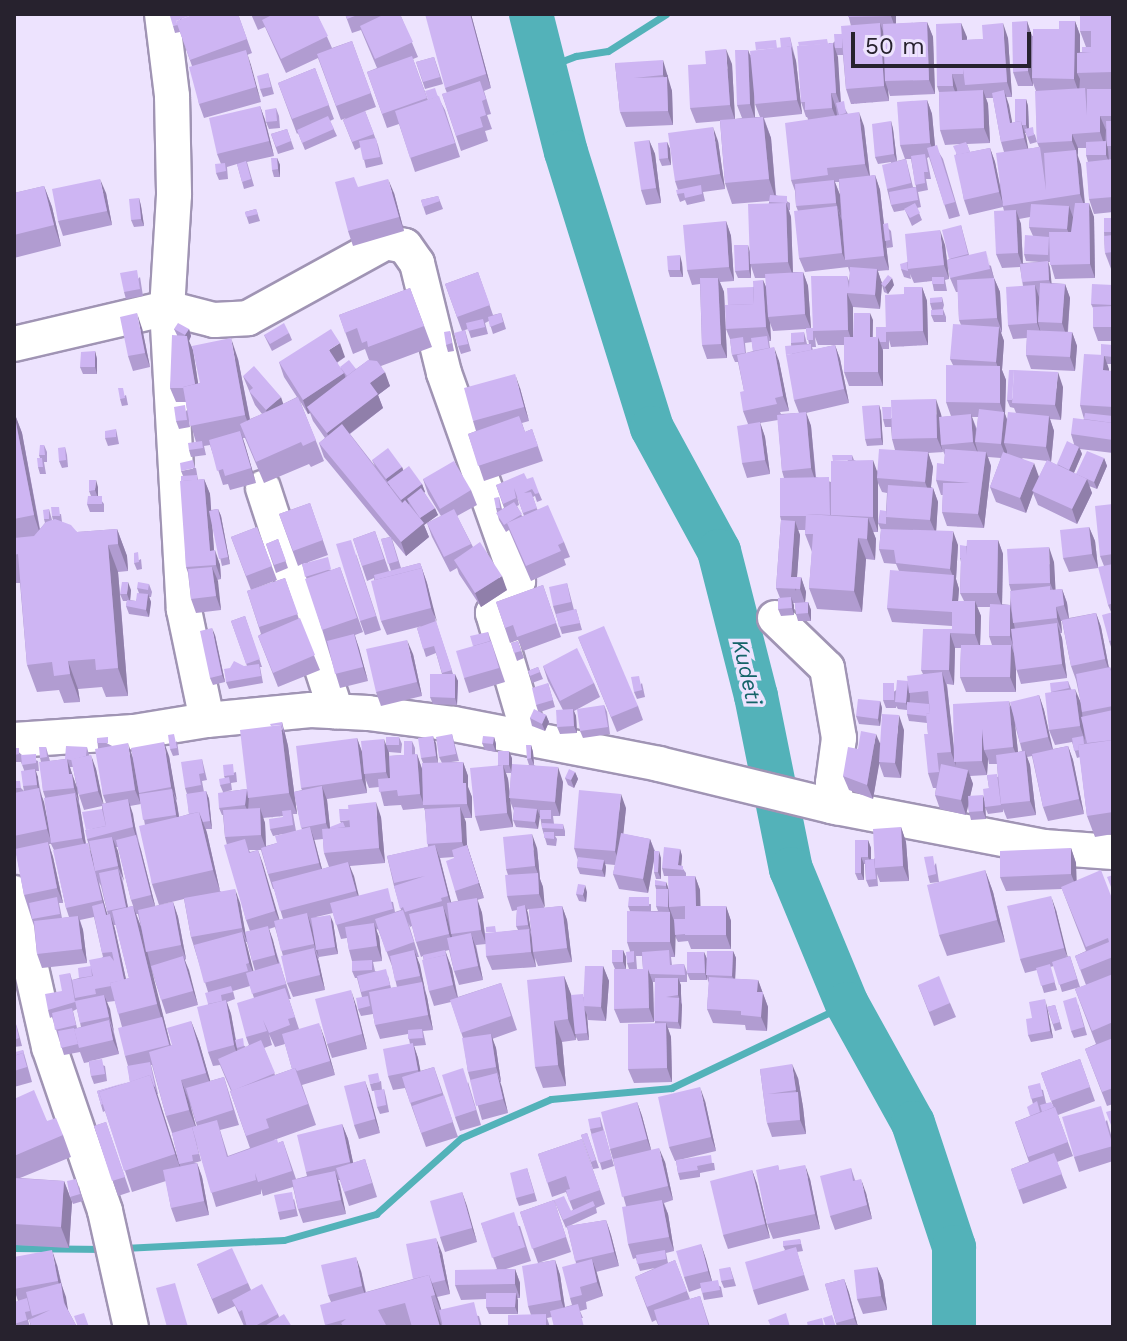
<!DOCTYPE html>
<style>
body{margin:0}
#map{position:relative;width:1127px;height:1341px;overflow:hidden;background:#ede3fe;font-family:"Work Sans",sans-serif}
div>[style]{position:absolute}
.stream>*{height:7px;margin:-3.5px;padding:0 3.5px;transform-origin:3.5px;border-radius:3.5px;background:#53b2b9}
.river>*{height:44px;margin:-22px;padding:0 22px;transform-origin:22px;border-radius:22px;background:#53b2b9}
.roads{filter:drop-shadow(2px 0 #a094b4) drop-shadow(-2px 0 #a094b4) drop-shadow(0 2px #a094b4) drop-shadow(0 -2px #a094b4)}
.minor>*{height:34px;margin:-17px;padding:0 17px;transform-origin:17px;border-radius:17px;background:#fff}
.wall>*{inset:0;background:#b19cd1}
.shaded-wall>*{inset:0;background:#907faa}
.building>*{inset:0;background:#ceb5f3}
span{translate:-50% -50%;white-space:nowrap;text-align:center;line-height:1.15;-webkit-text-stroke:7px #ede3fe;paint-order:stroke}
.water-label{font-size:22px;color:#146368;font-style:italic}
.frame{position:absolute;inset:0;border:16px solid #27222e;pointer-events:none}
.scale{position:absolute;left:851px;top:32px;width:180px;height:36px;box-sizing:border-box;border:4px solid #27222e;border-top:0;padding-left:10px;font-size:24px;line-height:28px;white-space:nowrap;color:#27222e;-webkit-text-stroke:6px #ede3fe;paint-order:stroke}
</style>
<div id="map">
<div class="stream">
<i style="left:547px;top:67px;width:31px;rotate:-21deg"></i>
<i style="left:576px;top:56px;width:32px;rotate:-9deg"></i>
<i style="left:608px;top:51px;width:69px;rotate:-32.5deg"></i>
<i style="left:14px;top:1248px;width:90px;rotate:0.6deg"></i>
<i style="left:124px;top:1248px;width:160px;rotate:-2.9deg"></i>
<i style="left:284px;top:1240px;width:96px;rotate:-15.8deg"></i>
<i style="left:376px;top:1214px;width:114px;rotate:-41.8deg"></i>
<i style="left:461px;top:1138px;width:98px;rotate:-23.4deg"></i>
<i style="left:551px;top:1099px;width:121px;rotate:-5.2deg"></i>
<i style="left:671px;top:1088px;width:195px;rotate:-25.5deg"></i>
</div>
<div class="river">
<i style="left:531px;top:14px;width:142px;rotate:75.8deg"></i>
<i style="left:566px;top:152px;width:289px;rotate:72.7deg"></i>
<i style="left:652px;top:428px;width:140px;rotate:61.4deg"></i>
<i style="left:719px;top:551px;width:150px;rotate:75.7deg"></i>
<i style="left:756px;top:696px;width:177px;rotate:78.6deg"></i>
<i style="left:791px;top:869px;width:146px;rotate:67.5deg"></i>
<i style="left:847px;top:1004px;width:136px;rotate:61deg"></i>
<i style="left:913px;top:1123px;width:131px;rotate:71.7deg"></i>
<i style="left:954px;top:1247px;width:80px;rotate:90deg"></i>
</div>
<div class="roads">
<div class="minor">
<i style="left:162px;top:14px;width:83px;rotate:83deg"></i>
<i style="left:172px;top:96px;width:99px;rotate:88.8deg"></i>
<i style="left:174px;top:195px;width:113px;rotate:93.5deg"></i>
<i style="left:167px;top:308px;width:302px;rotate:86.8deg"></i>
<i style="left:184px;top:610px;width:112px;rotate:78.2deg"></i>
<i style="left:14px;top:344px;width:157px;rotate:-13.2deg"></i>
<i style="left:167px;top:308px;width:49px;rotate:14.3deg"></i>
<i style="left:214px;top:320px;width:34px;rotate:-3deg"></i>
<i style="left:248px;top:318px;width:158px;rotate:-28.8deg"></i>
<i style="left:386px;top:242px;width:19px;rotate:12deg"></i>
<i style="left:405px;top:246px;width:21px;rotate:55deg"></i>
<i style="left:417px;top:263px;width:113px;rotate:76.2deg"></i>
<i style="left:444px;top:373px;width:221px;rotate:70.4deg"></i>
<i style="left:518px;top:581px;width:21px;rotate:118deg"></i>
<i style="left:508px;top:600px;width:20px;rotate:139deg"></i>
<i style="left:493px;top:613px;width:131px;rotate:73.6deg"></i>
<i style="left:263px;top:488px;width:235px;rotate:71.9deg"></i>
<i style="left:775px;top:618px;width:72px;rotate:43.9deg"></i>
<i style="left:827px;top:668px;width:71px;rotate:80.3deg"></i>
<i style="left:839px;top:738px;width:45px;rotate:97.6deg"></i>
<i style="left:833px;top:783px;width:25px;rotate:79deg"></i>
<i style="left:14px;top:740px;width:120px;rotate:-3.8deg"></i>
<i style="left:134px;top:732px;width:74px;rotate:-9.3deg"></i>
<i style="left:207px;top:720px;width:104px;rotate:-5.5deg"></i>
<i style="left:311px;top:710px;width:57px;rotate:3deg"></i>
<i style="left:368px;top:713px;width:87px;rotate:7.3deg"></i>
<i style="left:454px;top:724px;width:209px;rotate:11deg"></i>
<i style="left:659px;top:764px;width:177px;rotate:13.7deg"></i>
<i style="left:831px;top:806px;width:217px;rotate:10.9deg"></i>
<i style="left:1044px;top:847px;width:69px;rotate:4.1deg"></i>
<i style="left:14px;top:893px;width:158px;rotate:77.2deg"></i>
<i style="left:49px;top:1047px;width:173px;rotate:71.1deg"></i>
<i style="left:105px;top:1211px;width:119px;rotate:77.4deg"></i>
</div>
</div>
<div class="wall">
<i style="clip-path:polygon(238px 14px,252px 53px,247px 55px,261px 102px,204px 118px,199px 104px,192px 66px,180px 32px,175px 33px,173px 26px,192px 15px)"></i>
<i style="clip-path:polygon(251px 14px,317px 14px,332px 48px,352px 41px,376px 107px,365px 111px,378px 145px,383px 164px,366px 168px,361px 147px,355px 150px,343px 120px,346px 118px,341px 120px,318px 58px,286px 73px,265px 27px,258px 30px)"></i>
<i style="clip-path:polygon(345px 14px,400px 14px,418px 57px,413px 59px,428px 100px,437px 95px,445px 110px,460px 157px,415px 172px,399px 124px,387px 128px,367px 72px,377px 68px,361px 30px,352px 33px)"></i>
<i style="clip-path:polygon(471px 14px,491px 88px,484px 91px,491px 114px,487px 115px,492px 129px,485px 131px,488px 141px,461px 151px,442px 94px,447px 93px,445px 88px)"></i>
<i style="clip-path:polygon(evenodd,836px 14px,896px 14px,896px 24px,927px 22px,933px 37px,935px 94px,890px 96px,888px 90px,889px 101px,851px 104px,846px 89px,843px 55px,837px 55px,841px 102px,848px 114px,864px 126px,870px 176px,875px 175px,880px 190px,884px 224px,891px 231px,893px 247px,887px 248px,886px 245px,889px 270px,878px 271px,882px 284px,894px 285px,888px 294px,884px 292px,882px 285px,880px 309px,853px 307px,853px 337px,873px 320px,873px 337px,876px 337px,886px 327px,904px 294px,922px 287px,927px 301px,928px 345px,891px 347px,889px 340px,889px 349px,883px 349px,883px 386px,849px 386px,844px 372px,844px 345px,818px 345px,815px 337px,816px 347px,812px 347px,813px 350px,835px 345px,840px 359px,849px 403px,806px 413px,811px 426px,816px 477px,831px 482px,852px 455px,854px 460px,877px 471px,895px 450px,892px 439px,891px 427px,885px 427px,883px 419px,941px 414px,942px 417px,951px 416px,946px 402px,953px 365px,950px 359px,961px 325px,959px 320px,958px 292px,956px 292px,950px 278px,947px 261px,949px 279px,945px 280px,947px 291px,934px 291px,932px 281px,914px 283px,910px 274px,911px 279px,904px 277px,901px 269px,907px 262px,945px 245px,947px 260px,950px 259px,961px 225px,969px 255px,991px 266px,994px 278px,1000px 292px,1002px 332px,1001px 333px,1004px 341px,1002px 370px,1006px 380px,1005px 414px,1007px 419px,1016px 413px,1014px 408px,1010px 407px,1007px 400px,1063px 387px,1061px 420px,1050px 419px,1054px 431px,1051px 462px,1057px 465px,1074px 444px,1071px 434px,1084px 419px,1080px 405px,1101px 355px,1113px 345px,1113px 364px,1107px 364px,1109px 371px,1113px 371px,1113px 453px,1080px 449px,1082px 454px,1074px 473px,1076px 474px,1104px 458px,1107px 466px,1097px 489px,1089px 486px,1092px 493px,1077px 524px,1038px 505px,1033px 493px,1026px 513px,996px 502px,990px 487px,1001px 458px,988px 457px,991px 466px,984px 528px,947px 526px,942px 512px,943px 495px,941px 495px,936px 480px,944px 464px,945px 455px,942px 449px,943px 452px,928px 453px,933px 467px,931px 487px,933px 488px,938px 502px,936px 531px,958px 545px,956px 579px,959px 589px,958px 601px,964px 601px,960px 593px,961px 562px,960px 558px,966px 546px,998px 540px,1003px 554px,1002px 604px,1010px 605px,1011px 591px,1009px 584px,1054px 562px,1055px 590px,1062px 589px,1067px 603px,1069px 618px,1096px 613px,1101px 627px,1109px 668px,1110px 667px,1113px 674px,1113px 834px,1095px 837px,1087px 816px,1080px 757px,1077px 758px,1072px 742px,1055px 745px,1049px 730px,1051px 692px,1068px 681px,1071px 689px,1081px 703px,1076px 680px,1071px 666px,1062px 621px,1061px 621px,1062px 633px,1060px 633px,1062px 638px,1067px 678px,1021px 684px,1016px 668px,1016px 692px,966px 692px,960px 677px,961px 648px,955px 648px,954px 685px,947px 684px,954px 751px,1011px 706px,1039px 695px,1044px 710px,1053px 749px,1068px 746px,1073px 760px,1084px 814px,1048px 821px,1043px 807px,1032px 756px,1027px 757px,1030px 765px,1036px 815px,1007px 819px,1003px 809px,1003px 812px,988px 814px,985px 807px,986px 819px,971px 820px,969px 812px,968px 805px,966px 815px,940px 809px,935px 795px,936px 788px,933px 788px,928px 773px,928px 734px,927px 723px,909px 721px,907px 714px,907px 710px,898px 709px,896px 706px,896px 708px,886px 708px,883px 700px,908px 681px,923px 674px,921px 670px,952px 629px,952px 626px,892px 622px,887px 608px,899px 571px,896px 564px,884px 563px,879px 549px,881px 530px,878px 523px,886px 511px,887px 493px,882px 492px,878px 483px,878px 532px,873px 532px,876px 539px,875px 560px,866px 559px,862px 612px,817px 609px,809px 588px,812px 552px,805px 534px,805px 530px,798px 530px,800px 535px,797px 577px,801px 577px,806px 592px,805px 602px,808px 602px,811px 610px,811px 621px,798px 621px,796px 614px,795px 603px,793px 603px,794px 615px,781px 616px,778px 609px,780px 598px,776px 588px,781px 520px,780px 516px,784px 478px,782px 471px,778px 420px,760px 423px,765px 437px,770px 474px,747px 478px,742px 463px,748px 424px,743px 411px,744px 391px,738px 362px,735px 362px,732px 355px,730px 339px,726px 329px,728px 305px,763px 280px,766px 287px,766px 278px,755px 278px,751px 266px,751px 278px,738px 278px,735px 271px,750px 250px,769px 203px,769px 201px,732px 204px,725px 183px,720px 121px,696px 123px,690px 108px,732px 64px,735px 119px,742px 118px,737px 105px,748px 50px,750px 55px,781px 48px,790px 37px,796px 61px,802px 114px,764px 118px,771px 138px,776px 195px,790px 203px,790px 210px,789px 210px,791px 217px,793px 272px,803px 272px,808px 286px,811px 328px,813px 328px,847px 276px,849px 281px,850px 273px,848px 267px,805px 272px,799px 258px,798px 211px,796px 206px,795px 191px,791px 180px,808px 119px,807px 117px,806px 117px,801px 102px,829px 43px,833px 43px,851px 26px,848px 14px,836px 14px,754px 96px,755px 104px,760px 117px,755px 117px,754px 96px,836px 14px,835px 182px,839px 182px,842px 220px,840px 195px,835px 182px,836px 14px,770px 323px,773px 331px,806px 329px,809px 344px,807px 344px,804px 332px,791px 343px,794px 400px,799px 413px,781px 414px,780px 412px,789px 411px,779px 361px,770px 348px,769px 341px,771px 341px,770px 323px,836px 14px,752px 342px,753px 351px,746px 353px,745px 343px,752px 342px,836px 14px,972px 417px,978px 417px,977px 429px,972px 417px,836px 14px,1022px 458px,1047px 461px,1039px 477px,1022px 458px,836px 14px,977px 607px,990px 607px,989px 636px,992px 645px,980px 645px,981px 616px,977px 607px,836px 14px,1015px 725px,1020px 743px,1022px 751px,1018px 752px,1015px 725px,836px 14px,988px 759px,989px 764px,997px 764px,998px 777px,987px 775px,988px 759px,836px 14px,987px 775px,989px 788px,985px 801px,970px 796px,973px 784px,970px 776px,987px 775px)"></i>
<i style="clip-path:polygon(evenodd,1105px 14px,1113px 14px,1113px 212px,1094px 214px,1089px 199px,1088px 162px,1086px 155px,1086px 148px,1078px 148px,1077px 156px,1081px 165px,1085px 203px,1094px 217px,1095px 278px,1055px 279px,1050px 262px,1048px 262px,1050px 268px,1051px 283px,1065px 284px,1070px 298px,1068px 332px,1072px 332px,1077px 346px,1075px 371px,1031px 369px,1026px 355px,1027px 338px,1013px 339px,1008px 325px,1023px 286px,1020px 267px,1002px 268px,996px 254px,1004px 211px,1003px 207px,969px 215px,964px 200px,956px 155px,960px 144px,945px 145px,940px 130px,939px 92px,937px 86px,961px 23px,967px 40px,1008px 38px,1012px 97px,1006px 97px,1012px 123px,1015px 122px,1026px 99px,1028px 106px,1029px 128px,1035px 135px,1037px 142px,1036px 91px,1033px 83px,1033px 86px,1018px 86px,1013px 72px,1027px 21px,1032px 36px,1059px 29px,1075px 21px,1080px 35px,1080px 52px,1082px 52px,1086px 47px,1080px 31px,1105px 14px,986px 98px,993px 98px,1001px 142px,1004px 152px,1000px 185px,995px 162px,990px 148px,970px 152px,967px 144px,990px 143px,988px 104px,986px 98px,1105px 14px,1025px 133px,1026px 133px,1030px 144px,1037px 142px,1039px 147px,1028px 149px,1025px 133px,1105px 14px,1030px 217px,1029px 227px,1033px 236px,1024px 254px,1026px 261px,1040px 262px,1023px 263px,1021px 224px,1019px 219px,1030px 217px)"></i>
<i style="clip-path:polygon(434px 57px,443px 84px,425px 89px,416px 62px)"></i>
<i style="clip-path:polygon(615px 63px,668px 75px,668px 81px,672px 91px,673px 125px,626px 127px,620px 112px)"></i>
<i style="clip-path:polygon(315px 68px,334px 119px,330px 121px,337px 136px,305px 150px,298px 133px,297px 134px,278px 83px)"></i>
<i style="clip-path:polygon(268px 73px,274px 94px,263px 97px,260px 89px)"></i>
<i style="clip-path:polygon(evenodd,927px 100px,932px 114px,935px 146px,943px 159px,960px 216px,949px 219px,929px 157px,927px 158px,931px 179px,926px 179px,928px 190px,918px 192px,921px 207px,917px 208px,922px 220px,912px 226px,905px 210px,894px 212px,891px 205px,887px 189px,891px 162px,878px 164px,875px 157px,891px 121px,893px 129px,897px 161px,905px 159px,900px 145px,927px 100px,906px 159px,911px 159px,916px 187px,913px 187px,906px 159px)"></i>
<i style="clip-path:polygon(260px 106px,265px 120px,274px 156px,247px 162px,254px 186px,244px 189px,237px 164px,227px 167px,228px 179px,219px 180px,216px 173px,221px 164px,217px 154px)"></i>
<i style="clip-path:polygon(276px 108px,279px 116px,280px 128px,269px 129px,266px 122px)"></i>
<i style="clip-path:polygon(287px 129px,294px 149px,278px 154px,271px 134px)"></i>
<i style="clip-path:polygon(649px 140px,655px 154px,661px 203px,646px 205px,641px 190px)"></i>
<i style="clip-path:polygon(718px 141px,725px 189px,703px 192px,705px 201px,687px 205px,685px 200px,680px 202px,677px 194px,678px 190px,675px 181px)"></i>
<i style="clip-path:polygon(667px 142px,670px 149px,671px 165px,662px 166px,659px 159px)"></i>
<i style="clip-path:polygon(277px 158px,280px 165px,280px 177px,274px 177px,272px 170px)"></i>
<i style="clip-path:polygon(44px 186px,52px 207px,61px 246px,14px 258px,14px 193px)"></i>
<i style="clip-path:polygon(358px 187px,394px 193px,404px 231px,353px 246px,348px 231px)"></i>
<i style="clip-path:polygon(106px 193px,112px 225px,63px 236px,58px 221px)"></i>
<i style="clip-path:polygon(438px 196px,443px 209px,426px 215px,421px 200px)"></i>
<i style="clip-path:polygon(139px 198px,141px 206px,144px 226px,134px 227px,131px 220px)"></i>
<i style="clip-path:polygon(256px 209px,260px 221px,249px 224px,245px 212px)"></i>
<i style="clip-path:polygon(1113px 218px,1113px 274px,1105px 253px,1104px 232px)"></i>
<i style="clip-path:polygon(726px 221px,731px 236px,734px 281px,720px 282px,724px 292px,727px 358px,707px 359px,702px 345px,700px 284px,692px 285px,687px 270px)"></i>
<i style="clip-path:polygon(682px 263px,683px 277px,670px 277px,668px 270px)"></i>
<i style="clip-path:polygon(478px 272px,493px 315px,501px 313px,506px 329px,493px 334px,489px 321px,485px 323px,488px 334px,471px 338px,468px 329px,465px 330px,471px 351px,461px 354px,458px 346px,462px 331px,445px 284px)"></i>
<i style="clip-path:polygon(140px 277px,143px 296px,126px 299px,124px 292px)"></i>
<i style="clip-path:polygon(1113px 285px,1113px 341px,1098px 341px,1093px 327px,1093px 308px,1091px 304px)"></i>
<i style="clip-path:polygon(410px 288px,432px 347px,381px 366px,390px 386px,378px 395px,383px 408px,350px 434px,375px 466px,372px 460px,402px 467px,403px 470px,422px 484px,425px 492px,424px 492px,438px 515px,427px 523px,441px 516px,428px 494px,423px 479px,471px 490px,477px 505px,457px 516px,473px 547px,507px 590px,481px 607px,459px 574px,457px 568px,450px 572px,432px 537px,427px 523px,424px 525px,429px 537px,406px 556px,392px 539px,401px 568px,420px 563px,427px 583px,436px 622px,453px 674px,458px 681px,457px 705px,433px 704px,430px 697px,442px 674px,436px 653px,426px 657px,417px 628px,422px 626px,387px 635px,381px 621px,374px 578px,367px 581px,353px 539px,375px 531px,389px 571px,391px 571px,381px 539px,390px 537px,324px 457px,319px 443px,325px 438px,313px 421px,310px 413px,308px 414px,300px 401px,324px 461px,311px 467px,309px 464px,264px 483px,245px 438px,243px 438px,256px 483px,230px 490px,228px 484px,223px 485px,210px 445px,204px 446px,206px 455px,191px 457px,189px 450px,196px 442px,189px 419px,190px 427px,179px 429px,176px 421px,187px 410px,186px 402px,176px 402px,170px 388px,177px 335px,174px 329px,189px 329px,191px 336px,189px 341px,193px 350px,198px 384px,238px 359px,250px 419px,262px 414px,255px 405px,243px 376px,283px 404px,297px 397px,284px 377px,279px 362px,345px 357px,337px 363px,340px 368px,356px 369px,369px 360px,365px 349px,353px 354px,339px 315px)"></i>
<i style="clip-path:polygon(942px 297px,944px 305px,943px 309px,946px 317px,946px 322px,934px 322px,931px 315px,932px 310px,930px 303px)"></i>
<i style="clip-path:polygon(142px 328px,150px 367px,133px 371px,128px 356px)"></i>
<i style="clip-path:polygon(450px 331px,454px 351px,448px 352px,446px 345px)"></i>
<i style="clip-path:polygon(289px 333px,292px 340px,272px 351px,264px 335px)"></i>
<i style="clip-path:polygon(95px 351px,97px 359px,97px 374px,83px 374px,80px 367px)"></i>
<i style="clip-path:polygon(520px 388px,529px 421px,522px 423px,525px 432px,532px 429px,543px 461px,484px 481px,468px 434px,476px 431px,473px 421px)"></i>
<i style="clip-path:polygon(126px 395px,128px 405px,122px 406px,120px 399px)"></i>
<i style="clip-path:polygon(879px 405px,881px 412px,883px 445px,867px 446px,865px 439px)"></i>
<i style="clip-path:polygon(14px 412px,22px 433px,40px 529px,45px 523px,44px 519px,49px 509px,52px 520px,53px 520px,52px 516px,61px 514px,62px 522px,77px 532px,117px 529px,127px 556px,128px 571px,118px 572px,120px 594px,131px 590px,130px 600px,136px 601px,139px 593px,137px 588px,149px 584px,152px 592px,151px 597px,149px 597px,151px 602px,149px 617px,129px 614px,126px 606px,127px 601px,123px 601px,120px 594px,128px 696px,106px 697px,102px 687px,78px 689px,80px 702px,64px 703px,59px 690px,37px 692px,27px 665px,20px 583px,14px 583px)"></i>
<i style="clip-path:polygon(116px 429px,119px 444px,108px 446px,105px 438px)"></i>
<i style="clip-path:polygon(44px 445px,47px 452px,47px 462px,44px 462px,46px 474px,40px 474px,38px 467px,40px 458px,39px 455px)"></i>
<i style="clip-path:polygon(65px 447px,67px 455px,68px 467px,62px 468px,59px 461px)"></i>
<i style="clip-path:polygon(196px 468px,198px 480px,204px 479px,210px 494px,211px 510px,218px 509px,221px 516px,230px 564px,222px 566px,212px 523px,214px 550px,220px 565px,221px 579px,217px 580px,221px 610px,196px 613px,191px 599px,188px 573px,186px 567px,183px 476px,181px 471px)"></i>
<i style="clip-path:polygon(evenodd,527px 479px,539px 493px,542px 500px,537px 502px,535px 496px,533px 497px,537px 509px,564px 542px,570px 557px,564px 559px,566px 565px,531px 581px,509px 530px,506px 532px,499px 520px,496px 508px,499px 497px,502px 509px,504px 508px,496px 485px,527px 479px,517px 496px,524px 516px,522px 516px,517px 506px,519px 505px,517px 496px)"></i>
<i style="clip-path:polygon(98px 487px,98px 496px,104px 504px,104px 512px,90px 512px,87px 504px,91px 496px,89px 491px)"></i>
<i style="clip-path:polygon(310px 503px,328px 555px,303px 564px,332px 570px,340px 567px,363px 632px,355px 635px,368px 681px,340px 688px,302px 564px,298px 566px,279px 514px)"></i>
<i style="clip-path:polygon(1113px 504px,1113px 653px,1109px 641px,1111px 612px,1108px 605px,1104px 566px,1100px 556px)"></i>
<i style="clip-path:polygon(257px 527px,277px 580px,251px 590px,231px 537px)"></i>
<i style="clip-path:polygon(1089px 527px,1095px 541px,1098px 568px,1069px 572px,1063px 558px)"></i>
<i style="clip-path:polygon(278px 539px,288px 568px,276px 573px,266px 544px)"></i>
<i style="clip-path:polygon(356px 554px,381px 630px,365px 635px,360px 621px)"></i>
<i style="clip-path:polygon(141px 559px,142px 569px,137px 570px,134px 563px)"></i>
<i style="clip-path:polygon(285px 578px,299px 619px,320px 670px,278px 687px,258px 636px,261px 634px,247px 591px)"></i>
<i style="clip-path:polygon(567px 583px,574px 610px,576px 609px,582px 630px,562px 634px,553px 606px)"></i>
<i style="clip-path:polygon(543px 585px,561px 637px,523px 651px,518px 640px,510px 643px,496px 602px)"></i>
<i style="clip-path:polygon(245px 616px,262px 667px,260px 667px,263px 683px,229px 689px,226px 682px,247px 666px,231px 621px)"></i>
<i style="clip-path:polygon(488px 632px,505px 682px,469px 693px,464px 678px,473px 646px)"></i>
<i style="clip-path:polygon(215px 635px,225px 682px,213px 685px,210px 678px)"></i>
<i style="clip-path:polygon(578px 637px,638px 706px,643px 720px,617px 732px)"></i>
<i style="clip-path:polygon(518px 641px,524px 658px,517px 661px,511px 643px)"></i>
<i style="clip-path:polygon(413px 654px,422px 696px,381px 706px,376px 692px)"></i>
<i style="clip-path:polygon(543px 666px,594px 683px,600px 697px,574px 711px,576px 716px,577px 733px,560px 734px,557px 727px,563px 710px,548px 681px)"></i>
<i style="clip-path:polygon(538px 667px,543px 679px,532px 683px,528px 671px)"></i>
<i style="clip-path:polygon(548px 683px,555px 707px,540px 712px,546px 715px,549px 722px,545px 731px,532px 726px,530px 718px,538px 711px,536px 705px)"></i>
<i style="clip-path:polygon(642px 683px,645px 697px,637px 699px,634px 692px)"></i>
<i style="clip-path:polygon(880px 701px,882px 708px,880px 726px,859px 724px,856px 716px)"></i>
<i style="clip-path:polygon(604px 705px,607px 712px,610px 734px,583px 738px,580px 731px)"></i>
<i style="clip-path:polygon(evenodd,284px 729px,288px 746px,297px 814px,293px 814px,296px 831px,302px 830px,294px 792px,302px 790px,301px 788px,357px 738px,362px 752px,386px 744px,399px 737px,402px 744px,401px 753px,389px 752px,389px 756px,404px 755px,412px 741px,415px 748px,415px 755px,417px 754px,422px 769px,423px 763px,421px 758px,436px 743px,438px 763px,442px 763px,439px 757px,452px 734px,459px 761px,451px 762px,463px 762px,468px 776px,468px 787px,472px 797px,472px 818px,464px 818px,467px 845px,484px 898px,477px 900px,482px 913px,485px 934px,518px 930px,516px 926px,517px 910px,512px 911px,507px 896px,508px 875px,506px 869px,537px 848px,540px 879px,543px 887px,544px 908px,562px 906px,567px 920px,572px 962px,538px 966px,535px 958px,536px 967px,492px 970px,486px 956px,486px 944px,476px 945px,483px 980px,459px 985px,454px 971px,449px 950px,445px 951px,452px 969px,458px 997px,501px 983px,517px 1030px,492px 1039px,496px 1048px,501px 1082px,500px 1082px,508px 1113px,482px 1120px,468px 1072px,463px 1038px,451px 1002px,434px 1006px,429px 991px,423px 956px,421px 957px,416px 942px,412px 926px,410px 927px,408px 922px,419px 957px,417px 957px,427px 997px,433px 1030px,423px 1031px,426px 1045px,414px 1046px,418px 1058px,420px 1071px,434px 1067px,458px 1137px,426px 1147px,405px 1088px,393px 1090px,388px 1076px,410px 1044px,408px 1034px,380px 1039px,375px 1025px,373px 1014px,361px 1016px,358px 1009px,362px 997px,357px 978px,355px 978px,352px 971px,352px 961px,349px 950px,347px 938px,341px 939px,333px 913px,316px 917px,333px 922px,338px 954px,319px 957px,318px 955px,319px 958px,318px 959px,325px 990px,293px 997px,287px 983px,283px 956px,275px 927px,269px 929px,291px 999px,289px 999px,299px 1029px,324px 1037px,335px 1075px,302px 1085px,316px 1125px,274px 1140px,278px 1143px,283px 1141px,296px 1179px,307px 1176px,306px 1172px,342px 1124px,348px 1139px,353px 1163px,365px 1159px,377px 1197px,349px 1206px,340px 1180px,338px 1180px,346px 1214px,303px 1223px,298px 1209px,293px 1187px,263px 1196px,261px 1189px,261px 1194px,216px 1207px,196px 1140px,201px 1161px,194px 1163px,197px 1163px,202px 1177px,209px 1215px,176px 1222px,171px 1208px,166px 1181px,132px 1192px,105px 1111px,103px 1112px,97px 1091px,130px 1082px,128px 1066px,125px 1056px,122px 1027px,115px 1001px,107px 1002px,119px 1054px,91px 1061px,105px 1066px,107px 1081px,94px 1084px,91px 1076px,89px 1062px,84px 1063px,80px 1052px,64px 1055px,52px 1017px,50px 1018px,48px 1010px,62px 991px,70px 973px,72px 980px,79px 978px,91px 966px,103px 957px,94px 917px,80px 920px,83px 930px,87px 963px,42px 968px,37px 954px,34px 926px,24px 895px,16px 851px,14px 851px,14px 793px,15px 793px,14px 781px,24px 791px,23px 786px,24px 770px,21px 762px,14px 762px,14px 748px,22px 755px,38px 761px,39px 771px,36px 771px,48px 822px,45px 797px,43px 791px,41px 762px,40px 758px,46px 747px,50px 761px,65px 759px,87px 747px,89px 755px,96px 769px,103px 804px,106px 803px,103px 795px,97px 738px,133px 757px,169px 756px,179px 817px,189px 814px,187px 794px,185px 788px,202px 759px,207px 780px,202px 781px,204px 792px,206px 791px,209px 799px,212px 829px,206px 829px,220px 891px,240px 903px,245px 932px,250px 931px,246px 920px,225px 837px,223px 815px,222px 815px,219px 808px,223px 792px,220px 785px,225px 778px,224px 776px,236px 772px,237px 782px,231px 783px,232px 790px,224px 792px,247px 789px,284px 729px,70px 767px,73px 767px,77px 788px,72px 774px,70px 767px,284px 729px,365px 778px,369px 788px,379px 787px,384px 806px,401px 805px,403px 810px,424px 808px,425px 811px,428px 847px,387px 856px,394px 886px,401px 910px,395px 912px,393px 902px,358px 896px,350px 866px,385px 863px,381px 817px,340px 821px,341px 823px,330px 829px,327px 799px,367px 793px,365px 778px,284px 729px,77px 789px,84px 810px,102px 806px,102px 809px,87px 839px,92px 855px,86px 844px,77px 789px,284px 729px,139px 793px,145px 825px,152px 884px,159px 905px,184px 899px,191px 937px,208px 992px,208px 1052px,213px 1066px,220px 1065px,231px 1091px,230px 1091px,250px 1148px,228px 1156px,220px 1130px,239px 1125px,224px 1077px,210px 1081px,199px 1042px,191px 1021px,171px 1046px,148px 959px,166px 1014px,198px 1005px,185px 960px,186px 959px,178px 917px,173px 902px,155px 906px,130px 806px,141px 804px,139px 793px,284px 729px,283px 816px,283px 817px,270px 829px,273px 836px,283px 834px,277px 843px,266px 846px,265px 823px,263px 818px,283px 816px,284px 729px,323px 839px,324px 853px,329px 867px,322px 869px,314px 840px,323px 839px,284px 729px,49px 844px,51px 844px,54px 850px,66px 908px,69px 917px,62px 918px,59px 903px,63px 903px,53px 857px,49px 844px,284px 729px,116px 847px,118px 847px,131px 900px,136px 914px,138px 914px,141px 927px,133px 906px,128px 907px,116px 847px,284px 729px,249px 850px,261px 850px,268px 874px,273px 889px,274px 889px,283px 919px,279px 920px,258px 850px,250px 852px,249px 850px,284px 729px,454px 857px,455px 891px,458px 901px,451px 902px,440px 858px,454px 857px,284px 729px,99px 882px,101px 886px,108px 915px,106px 911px,99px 882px,284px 729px,529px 909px,532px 936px,527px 910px,529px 909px,284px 729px,114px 925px,116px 925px,129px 978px,126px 979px,114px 925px,284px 729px,378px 929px,392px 966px,397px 987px,391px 988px,388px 976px,375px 971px,373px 962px,382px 961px,379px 937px,376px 930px,378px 929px,284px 729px,246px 942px,247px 942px,255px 971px,253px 971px,246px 942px,284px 729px,250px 986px,254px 998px,246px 1037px,249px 1045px,246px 1047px,236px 1040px,231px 1014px,227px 1002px,235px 999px,233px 991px,250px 986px,284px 729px,77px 1009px,81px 1027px,77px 1028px,73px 1011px,77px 1009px,284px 729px,269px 1034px,275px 1047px,285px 1044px,292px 1069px,275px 1075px,264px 1048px,272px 1045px,269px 1034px,284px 729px,151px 1065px,152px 1065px,166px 1116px,172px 1133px,180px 1166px,157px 1094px,158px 1094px,151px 1065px,284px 729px,189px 1101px,197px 1126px,196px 1126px,189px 1101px)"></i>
<i style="clip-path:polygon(904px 730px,901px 778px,884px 777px,879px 763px,873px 799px,849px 790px,843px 776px,858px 749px,880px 743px)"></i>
<i style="clip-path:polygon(494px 737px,496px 744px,496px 752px,485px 750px,482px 743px)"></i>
<i style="clip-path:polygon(177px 741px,179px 755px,173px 756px,170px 749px)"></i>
<i style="clip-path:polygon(evenodd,531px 745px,533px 752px,534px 765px,563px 782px,560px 816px,553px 816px,554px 824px,563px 824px,565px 831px,565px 836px,555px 836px,557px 839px,556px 846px,547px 845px,542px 828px,540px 815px,539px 815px,538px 829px,516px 827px,513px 820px,514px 811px,510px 801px,513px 827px,480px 831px,475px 816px,498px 765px,512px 758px,512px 766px,529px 765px,527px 759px,531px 745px,506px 773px,511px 773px,510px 794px,508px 779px,506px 773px)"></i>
<i style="clip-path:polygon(575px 772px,578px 779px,574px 788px,568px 785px,565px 778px)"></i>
<i style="clip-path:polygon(626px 808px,623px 834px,650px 839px,655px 851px,661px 858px,661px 879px,656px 879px,654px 872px,654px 861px,648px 893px,619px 889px,613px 874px,615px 865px,605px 864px,606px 867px,605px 877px,580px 874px,577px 867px,578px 860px,574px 848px)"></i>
<i style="clip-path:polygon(901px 827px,906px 842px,909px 881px,880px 882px,877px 874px,878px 886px,869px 887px,866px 880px,865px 864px,864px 864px,864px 880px,858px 880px,855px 873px,868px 840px,871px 848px,871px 859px,874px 859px)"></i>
<i style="clip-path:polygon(1071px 848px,1076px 863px,1076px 880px,1113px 901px,1113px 1104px,1107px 1106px,1085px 1049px,1096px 1044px,1075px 989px,1086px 985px,1075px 956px,1086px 951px,1062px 889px,1006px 891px,1000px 877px)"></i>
<i style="clip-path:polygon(evenodd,680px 849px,682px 856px,681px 866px,686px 873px,686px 876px,695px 876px,700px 890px,700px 906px,726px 906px,731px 921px,731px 949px,691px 949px,688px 941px,678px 942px,675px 936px,675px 957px,671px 957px,672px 965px,684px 964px,687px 972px,687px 982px,680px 982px,682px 1005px,681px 1029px,668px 1028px,671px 1037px,672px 1082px,634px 1083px,628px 1069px,655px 1023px,655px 982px,653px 982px,654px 1022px,620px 1023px,614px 1009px,615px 969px,612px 962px,623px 950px,626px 957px,626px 969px,629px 969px,627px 963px,630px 951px,627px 942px,630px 911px,628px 906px,651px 904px,651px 911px,658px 911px,656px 906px,656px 889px,655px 885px,666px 882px,669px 890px,671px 876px,664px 876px,662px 868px,680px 849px,636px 956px,642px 956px,643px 969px,637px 969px,636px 956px)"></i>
<i style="clip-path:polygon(936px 863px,939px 882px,930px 883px,928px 876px)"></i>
<i style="clip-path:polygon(985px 870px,993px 892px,1005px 942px,947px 956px,939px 935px)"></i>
<i style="clip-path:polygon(587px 892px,586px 902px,579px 901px,576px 894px)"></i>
<i style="clip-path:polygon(1056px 910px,1067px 957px,1070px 956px,1080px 987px,1062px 992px,1054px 966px,1050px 967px,1057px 990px,1044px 993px,1037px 970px,1025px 973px,1020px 959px)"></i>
<i style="clip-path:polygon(733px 951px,736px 958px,735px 979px,758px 980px,768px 1007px,767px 1031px,746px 1030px,745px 1025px,713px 1023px,707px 1009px,709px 983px,707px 978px,707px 980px,690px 980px,687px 973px,704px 952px,707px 959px)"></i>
<i style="clip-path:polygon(603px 966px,609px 981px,606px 1021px,588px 1020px,587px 1015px,589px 1040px,578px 1041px,575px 1035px,576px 1040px,562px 1042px,566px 1086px,543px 1088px,535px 1067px,564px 976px,571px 995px,584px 997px)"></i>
<i style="clip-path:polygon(918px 985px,950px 1003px,956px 1017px,934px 1026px)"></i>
<i style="clip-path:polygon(1078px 1004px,1087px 1035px,1074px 1038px,1071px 1031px)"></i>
<i style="clip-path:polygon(356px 1005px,367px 1049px,332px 1058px,327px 1044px)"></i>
<i style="clip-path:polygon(1055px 1005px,1062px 1029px,1055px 1031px,1047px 1007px)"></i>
<i style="clip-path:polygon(1047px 1007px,1053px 1038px,1031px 1042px,1028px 1035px,1032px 1018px)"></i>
<i style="clip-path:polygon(14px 1020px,17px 1027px,22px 1046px,14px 1047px)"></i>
<i style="clip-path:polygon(23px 1050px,32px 1082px,14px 1087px,14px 1056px)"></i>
<i style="clip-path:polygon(1080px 1059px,1095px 1101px,1058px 1115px,1073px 1156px,1057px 1162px,1067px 1188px,1023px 1204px,1011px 1169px,1029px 1162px,1015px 1122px,1030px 1116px,1033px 1104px,1028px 1086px,1043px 1090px,1046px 1103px,1053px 1106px,1041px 1073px)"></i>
<i style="clip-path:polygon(760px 1069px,798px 1078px,803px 1107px,806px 1134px,772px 1137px,767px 1123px)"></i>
<i style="clip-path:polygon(365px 1081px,380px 1133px,359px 1139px,354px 1125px)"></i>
<i style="clip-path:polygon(381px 1081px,382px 1090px,372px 1091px,370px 1084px)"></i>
<i style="clip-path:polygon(468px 1082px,481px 1125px,460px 1131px,455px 1117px)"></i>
<i style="clip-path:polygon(384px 1089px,386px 1097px,389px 1112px,380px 1114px,377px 1107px)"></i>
<i style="clip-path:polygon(14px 1099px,47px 1121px,63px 1135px,71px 1157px,20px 1178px,64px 1181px,72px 1202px,69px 1248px,14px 1245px)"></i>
<i style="clip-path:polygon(705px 1101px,716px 1151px,679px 1160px,714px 1163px,715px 1170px,700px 1173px,700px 1177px,680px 1180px,678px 1173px,676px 1161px,675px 1161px,669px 1147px)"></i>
<i style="clip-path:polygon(637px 1102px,642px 1116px,651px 1150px,665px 1162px,673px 1200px,664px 1203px,668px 1214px,674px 1251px,666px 1253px,668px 1263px,675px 1260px,690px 1299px,700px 1296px,710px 1327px,659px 1327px,656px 1320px,652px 1322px,635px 1277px,655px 1268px,640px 1271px,636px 1258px,633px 1259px,628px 1244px,626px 1206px,610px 1149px)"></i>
<i style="clip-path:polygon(600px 1117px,614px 1166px,602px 1170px,590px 1129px)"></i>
<i style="clip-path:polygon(1107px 1120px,1113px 1142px,1113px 1161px,1079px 1172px,1074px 1157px)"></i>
<i style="clip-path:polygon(106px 1122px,130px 1192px,118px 1196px,94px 1126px)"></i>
<i style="clip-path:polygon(587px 1133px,599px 1168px,593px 1169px,581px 1135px)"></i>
<i style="clip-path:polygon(582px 1139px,605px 1204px,596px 1208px,597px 1213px,569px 1226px,606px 1220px,611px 1235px,619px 1266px,596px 1272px,603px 1296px,586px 1302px,587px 1309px,580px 1311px,583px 1318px,552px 1317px,547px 1318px,550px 1327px,508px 1327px,531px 1315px,528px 1306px,538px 1263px,520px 1212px,554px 1200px,571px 1252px,538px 1263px,555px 1260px,560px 1275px,565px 1307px,572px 1305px,570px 1298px,576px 1263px,567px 1227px,566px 1228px,554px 1200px,571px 1211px,573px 1210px,566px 1192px,552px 1197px,538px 1154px)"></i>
<i style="clip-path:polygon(778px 1165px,779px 1170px,810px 1179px,820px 1229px,773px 1239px,767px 1224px)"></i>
<i style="clip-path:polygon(527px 1168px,537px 1201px,519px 1206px,516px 1198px)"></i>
<i style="clip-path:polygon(851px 1168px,855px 1180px,866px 1193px,872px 1219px,835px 1230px,830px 1216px)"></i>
<i style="clip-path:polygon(752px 1170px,757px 1184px,770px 1238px,728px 1249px,723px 1235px)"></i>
<i style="clip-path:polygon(79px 1186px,83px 1201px,73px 1204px,70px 1197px)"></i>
<i style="clip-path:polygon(462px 1192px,477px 1242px,445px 1252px,440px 1237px)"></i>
<i style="clip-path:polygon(294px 1199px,298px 1216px,280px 1220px,278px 1212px)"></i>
<i style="clip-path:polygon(481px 1223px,520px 1226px,531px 1261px,506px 1269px,515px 1269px,520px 1283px,520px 1298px,517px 1298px,518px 1314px,489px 1314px,486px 1307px,486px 1299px,461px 1300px,455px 1285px,497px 1269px)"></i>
<i style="clip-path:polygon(800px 1239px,803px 1251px,797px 1252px,809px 1290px,758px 1305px,753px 1290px,785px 1250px,783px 1246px)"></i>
<i style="clip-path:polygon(701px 1244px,712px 1281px,721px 1287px,723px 1297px,704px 1300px,701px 1288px,689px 1292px,684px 1277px)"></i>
<i style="clip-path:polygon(442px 1253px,450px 1294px,437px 1297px,441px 1310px,479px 1316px,482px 1327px,443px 1327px,442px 1323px,442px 1327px,326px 1327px,325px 1325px,331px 1302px,328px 1295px,361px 1271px,366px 1292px,413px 1279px)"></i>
<i style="clip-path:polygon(197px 1264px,248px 1283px,251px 1290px,278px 1314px,279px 1317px,292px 1327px,247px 1327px,247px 1325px,244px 1326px,235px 1306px,218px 1314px)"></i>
<i style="clip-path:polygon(57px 1265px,68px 1310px,77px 1327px,31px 1327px,29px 1320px,33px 1318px,29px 1302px,33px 1318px,28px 1320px,30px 1327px,16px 1327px,14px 1322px,18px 1301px,14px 1289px)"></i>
<i style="clip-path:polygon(730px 1267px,736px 1286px,724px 1288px,721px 1281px)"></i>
<i style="clip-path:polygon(877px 1267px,883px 1281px,887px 1310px,863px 1314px,857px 1299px)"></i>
<i style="clip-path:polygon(844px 1279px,849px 1293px,858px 1327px,837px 1327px,825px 1284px)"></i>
</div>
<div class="shaded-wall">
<i style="clip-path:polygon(470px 14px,471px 14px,491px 88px,486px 74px)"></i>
<i style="clip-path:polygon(891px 14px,896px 14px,896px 30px,891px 16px)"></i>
<i style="clip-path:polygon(1027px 21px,1032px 36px,1032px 78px,1033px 86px,1028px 71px)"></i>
<i style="clip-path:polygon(1075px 21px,1080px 35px,1080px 73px,1077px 73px,1080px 79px,1079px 93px,1074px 79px)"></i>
<i style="clip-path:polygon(927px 22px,933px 37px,935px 94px,929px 80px)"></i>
<i style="clip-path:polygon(880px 23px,885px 37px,885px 81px,888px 90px,889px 101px,884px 86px)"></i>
<i style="clip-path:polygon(961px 23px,967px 37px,967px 55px,962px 40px)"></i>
<i style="clip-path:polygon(1003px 23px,1008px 38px,1012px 97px,1007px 82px)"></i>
<i style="clip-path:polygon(833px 43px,838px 57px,841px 107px,836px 93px)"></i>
<i style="clip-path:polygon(791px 46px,796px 61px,802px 114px,797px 100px)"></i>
<i style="clip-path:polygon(726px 49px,732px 64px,735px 120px,730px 105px)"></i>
<i style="clip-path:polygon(246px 50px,251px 65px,261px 102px,256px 87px)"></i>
<i style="clip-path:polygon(748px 50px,753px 64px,755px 119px,750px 104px)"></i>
<i style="clip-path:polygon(663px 60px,672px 91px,673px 125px,668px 111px,667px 85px,663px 75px)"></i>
<i style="clip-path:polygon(952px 74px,957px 89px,958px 100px,953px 86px)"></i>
<i style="clip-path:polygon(983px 90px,988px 104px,990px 143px,984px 128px)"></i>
<i style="clip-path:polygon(1004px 90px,1009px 105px,1015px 138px,1010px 123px)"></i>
<i style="clip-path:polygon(831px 93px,836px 108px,838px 123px,832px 108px)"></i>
<i style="clip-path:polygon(1026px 99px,1028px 106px,1029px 133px,1026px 125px)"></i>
<i style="clip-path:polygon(927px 100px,932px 114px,936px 157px,930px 143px)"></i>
<i style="clip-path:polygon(260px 106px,265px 120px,274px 156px,269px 141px)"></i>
<i style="clip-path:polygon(859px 112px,864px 126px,870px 178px,865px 164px)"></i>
<i style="clip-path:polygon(1100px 116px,1106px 130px,1105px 147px,1100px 132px)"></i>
<i style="clip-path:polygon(763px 117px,771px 138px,776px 200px,769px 179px)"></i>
<i style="clip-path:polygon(891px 121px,893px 129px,897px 162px,894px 154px)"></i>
<i style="clip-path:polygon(1021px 121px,1026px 136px,1029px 153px,1024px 138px)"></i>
<i style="clip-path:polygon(713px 127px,718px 141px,725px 189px,720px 174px)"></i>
<i style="clip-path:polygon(1072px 134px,1078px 148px,1078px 156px,1072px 141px)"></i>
<i style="clip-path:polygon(649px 140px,655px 154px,661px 203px,656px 188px)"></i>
<i style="clip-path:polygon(1106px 141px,1108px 149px,1109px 162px,1106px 155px)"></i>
<i style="clip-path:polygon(667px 142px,670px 149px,671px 165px,668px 158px)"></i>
<i style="clip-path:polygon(990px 148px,995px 162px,1004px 207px,999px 192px)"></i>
<i style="clip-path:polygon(1076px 150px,1081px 165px,1085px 208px,1080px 194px)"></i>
<i style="clip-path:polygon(277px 158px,280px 165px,280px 177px,278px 169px)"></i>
<i style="clip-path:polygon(875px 175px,880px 190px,889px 270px,884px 256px)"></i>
<i style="clip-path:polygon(100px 179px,106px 193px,112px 225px,107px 211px)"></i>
<i style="clip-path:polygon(388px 179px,394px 193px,404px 231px,399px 217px)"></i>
<i style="clip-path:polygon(834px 180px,840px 195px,841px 217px,836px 203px)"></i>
<i style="clip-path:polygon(44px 186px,52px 207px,61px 246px,54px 225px)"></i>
<i style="clip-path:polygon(139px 198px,141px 206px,144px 226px,141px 219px)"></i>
<i style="clip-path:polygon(786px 203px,791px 217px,793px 276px,788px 262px)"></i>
<i style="clip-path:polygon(1089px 203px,1094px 217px,1095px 278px,1090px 264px)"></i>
<i style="clip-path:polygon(837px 206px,842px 221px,845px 260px,848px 267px,842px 253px)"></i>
<i style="clip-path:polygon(1069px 206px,1074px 220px,1073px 243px,1067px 229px)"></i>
<i style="clip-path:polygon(1016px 210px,1021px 224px,1023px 267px,1018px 253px)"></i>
<i style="clip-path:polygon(726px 221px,731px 236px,734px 281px,729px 267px)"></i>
<i style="clip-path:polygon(940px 230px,945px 245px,949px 279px,944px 265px)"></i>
<i style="clip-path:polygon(748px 245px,750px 252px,751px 278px,749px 270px)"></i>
<i style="clip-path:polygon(986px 251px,995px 282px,994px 278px,1000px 292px,1002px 332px,997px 318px,995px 283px)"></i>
<i style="clip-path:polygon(680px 255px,682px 263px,683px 277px,680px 270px)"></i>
<i style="clip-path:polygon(1048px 261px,1050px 268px,1052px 287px,1049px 280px)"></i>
<i style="clip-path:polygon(877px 269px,882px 283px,880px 309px,875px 295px)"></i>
<i style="clip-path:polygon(803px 272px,808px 286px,811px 329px,805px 314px)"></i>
<i style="clip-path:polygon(718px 278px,724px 292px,727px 358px,721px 344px)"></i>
<i style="clip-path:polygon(892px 278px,894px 285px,888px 294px,885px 287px)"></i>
<i style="clip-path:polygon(763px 280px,769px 294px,768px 317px,770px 323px,771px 341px,766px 327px)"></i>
<i style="clip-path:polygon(1065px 284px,1070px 298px,1067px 338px,1062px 323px)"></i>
<i style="clip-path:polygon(1035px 285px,1040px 300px,1038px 322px,1042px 337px,1037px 323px)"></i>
<i style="clip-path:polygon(922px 287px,927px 301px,928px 345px,923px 331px)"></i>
<i style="clip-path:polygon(847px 293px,853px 307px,853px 345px,848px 330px)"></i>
<i style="clip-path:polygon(137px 313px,142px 328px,150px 367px,145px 353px)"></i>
<i style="clip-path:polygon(870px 313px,873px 320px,872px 345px,870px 337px)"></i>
<i style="clip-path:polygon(999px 327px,1004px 341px,1002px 370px,1006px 380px,1005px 414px,1009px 426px,1004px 443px,1007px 451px,1007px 459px,1001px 444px,1004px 414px,1000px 403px,1000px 374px,996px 362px)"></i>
<i style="clip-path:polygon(189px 329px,191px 336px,189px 341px,193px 350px,201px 402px,196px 388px,185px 335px)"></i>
<i style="clip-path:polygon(1072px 332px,1077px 346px,1075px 371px,1070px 357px)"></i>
<i style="clip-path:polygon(878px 337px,883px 351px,883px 386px,878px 372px)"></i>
<i style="clip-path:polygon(231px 338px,238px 359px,253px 436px,245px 415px)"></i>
<i style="clip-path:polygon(340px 343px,345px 357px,334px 364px,329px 350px)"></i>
<i style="clip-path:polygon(835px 345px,840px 359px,849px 403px,844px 389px)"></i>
<i style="clip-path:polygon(774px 347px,779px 361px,789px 411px,783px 396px)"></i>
<i style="clip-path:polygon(95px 351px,97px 359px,97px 374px,95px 367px)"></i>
<i style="clip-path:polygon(1104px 355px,1109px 369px,1108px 385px,1103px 370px)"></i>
<i style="clip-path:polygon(385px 372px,390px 386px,378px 395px,383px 408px,332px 447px,327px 433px,370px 383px)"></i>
<i style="clip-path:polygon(1058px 372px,1063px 387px,1061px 420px,1055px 405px)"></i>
<i style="clip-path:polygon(344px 373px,349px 388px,307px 407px,310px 413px,308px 414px,303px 400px)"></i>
<i style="clip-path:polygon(515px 374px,520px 388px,529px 421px,524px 407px)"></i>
<i style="clip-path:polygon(281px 397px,286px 412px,271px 425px,266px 410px)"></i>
<i style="clip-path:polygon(936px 399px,941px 414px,942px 445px,941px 445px,943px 452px,937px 438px)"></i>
<i style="clip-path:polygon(879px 405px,881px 412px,883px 445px,881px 438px)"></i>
<i style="clip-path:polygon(14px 412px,22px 433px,41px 537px,34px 515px)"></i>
<i style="clip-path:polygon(806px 412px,811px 426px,816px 483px,811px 468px)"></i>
<i style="clip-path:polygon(971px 414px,976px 429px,975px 442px,979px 456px,973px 442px)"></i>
<i style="clip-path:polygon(1049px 416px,1054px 431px,1051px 462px,1046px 447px)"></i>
<i style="clip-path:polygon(760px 422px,765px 437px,770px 474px,765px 460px)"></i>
<i style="clip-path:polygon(240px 431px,245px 445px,256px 483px,251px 468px)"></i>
<i style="clip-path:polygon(1079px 447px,1082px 454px,1072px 477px,1069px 470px)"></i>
<i style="clip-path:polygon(928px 452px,933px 467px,930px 496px,925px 482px)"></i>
<i style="clip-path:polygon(986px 452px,991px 466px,984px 528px,978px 514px)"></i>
<i style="clip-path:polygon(1104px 458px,1107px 466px,1097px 489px,1094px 482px)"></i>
<i style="clip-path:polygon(873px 460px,878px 474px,877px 478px,878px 483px,878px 532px,873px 517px)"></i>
<i style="clip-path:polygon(1034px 463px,1039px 477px,1026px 513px,1020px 498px)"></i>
<i style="clip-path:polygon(402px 467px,405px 475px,389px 486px,386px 479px)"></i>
<i style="clip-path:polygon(204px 479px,210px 494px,215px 565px,210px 551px)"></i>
<i style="clip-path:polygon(1087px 479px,1092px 493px,1077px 524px,1072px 509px)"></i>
<i style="clip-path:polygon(96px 480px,98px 487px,98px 498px,95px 490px)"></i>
<i style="clip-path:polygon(422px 484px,425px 492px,410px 503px,407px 499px,409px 504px,404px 507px,401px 500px)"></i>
<i style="clip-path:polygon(933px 488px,938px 502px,936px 534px,930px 520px)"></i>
<i style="clip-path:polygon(435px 508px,438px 515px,424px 525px,429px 537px,406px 556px,401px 542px,420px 518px)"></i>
<i style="clip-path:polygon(218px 509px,221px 516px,230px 564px,228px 557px)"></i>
<i style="clip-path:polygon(868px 518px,876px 539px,875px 560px,867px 539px)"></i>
<i style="clip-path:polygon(795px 521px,800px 535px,796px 591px,791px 577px)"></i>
<i style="clip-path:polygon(1089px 527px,1095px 541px,1098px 568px,1092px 554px)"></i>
<i style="clip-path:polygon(117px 529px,127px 556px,128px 571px,118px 544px)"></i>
<i style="clip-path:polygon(953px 531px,958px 545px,956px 579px,959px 589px,957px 616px,952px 601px,954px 579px,950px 569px)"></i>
<i style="clip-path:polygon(858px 538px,866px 559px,862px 612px,854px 591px)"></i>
<i style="clip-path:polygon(998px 540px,1003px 554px,1002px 607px,997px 593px)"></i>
<i style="clip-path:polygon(108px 545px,118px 572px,128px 696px,118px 668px)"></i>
<i style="clip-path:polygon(1049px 547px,1054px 562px,1056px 597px,1050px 583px)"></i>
<i style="clip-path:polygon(215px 550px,220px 565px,221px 579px,216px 565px)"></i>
<i style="clip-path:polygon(420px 563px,427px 583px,437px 622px,431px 608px)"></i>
<i style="clip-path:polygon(212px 567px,218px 581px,221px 610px,216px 596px)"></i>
<i style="clip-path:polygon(502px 576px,507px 590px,481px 607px,475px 593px)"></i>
<i style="clip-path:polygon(801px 577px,806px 592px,805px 603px,800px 589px)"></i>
<i style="clip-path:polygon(128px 582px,131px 590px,130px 602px,127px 594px)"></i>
<i style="clip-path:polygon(1062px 589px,1067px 603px,1069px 620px,1064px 605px)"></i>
<i style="clip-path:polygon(148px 594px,151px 602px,149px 617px,146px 610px)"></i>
<i style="clip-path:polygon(791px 597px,794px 605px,794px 615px,792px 608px)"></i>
<i style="clip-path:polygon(975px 601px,981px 616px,980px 648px,975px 634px)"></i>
<i style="clip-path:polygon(808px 602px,811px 610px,811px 621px,808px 613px)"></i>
<i style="clip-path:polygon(1010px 605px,1015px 629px,1015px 651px,1010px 636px)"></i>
<i style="clip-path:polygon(1056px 607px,1061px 621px,1062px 633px,1057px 618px)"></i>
<i style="clip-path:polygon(1096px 613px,1101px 627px,1110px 674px,1105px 659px)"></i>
<i style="clip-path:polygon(1057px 623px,1062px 638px,1067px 678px,1062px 664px)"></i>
<i style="clip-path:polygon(212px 628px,215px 635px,225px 682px,222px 675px)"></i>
<i style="clip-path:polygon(950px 633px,955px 648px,954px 685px,949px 670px)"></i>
<i style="clip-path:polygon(354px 634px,359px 648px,368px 681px,363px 667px)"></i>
<i style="clip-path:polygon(407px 640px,413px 654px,422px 696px,417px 682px)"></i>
<i style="clip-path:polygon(1011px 645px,1016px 659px,1016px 692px,1010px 677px)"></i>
<i style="clip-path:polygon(68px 661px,78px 689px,80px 702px,70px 674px)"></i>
<i style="clip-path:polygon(942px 672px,947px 687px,956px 766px,951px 752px)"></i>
<i style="clip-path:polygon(455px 674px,458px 681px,457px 705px,455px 698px)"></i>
<i style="clip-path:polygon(908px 681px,910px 696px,909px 711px,906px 703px)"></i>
<i style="clip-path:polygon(1075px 689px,1081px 703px,1085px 741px,1080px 726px)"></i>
<i style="clip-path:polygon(1039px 695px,1044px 710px,1053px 751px,1048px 737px)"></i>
<i style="clip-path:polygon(880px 701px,882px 708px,880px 726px,878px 719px)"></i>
<i style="clip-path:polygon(1009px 701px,1014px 716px,1019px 761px,1013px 747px)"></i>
<i style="clip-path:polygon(573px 709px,576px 716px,577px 733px,574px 726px)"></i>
<i style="clip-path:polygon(546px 715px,549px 722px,545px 731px,542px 724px)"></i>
<i style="clip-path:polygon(899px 715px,904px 730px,901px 778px,895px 763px)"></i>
<i style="clip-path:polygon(282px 722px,288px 746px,297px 814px,289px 793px,281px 725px)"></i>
<i style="clip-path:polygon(982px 729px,984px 750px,988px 759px,987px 775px,982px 761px)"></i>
<i style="clip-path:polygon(876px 734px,882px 748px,873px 799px,867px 785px)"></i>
<i style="clip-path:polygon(433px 736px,436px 743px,438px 763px,436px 756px)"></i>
<i style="clip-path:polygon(494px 737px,496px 744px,496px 752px,493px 744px)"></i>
<i style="clip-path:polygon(357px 738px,362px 752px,367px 793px,362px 779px)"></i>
<i style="clip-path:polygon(384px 739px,389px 753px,391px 786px,386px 772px)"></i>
<i style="clip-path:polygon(164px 742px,169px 756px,177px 801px,171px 787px)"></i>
<i style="clip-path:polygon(128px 743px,133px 758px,141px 804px,135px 790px)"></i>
<i style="clip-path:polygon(531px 745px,533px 752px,534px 765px,531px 758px)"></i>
<i style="clip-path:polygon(1068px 746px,1073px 760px,1084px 814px,1079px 799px)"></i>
<i style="clip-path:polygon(509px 751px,512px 758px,512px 773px,509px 765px)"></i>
<i style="clip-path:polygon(1025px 751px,1030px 765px,1036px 815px,1030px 801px)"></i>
<i style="clip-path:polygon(417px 754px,422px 769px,424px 805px,420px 794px)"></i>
<i style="clip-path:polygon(91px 755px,96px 769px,104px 806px,98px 791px)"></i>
<i style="clip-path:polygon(67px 759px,77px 788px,79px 802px,69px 774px)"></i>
<i style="clip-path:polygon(463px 762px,468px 776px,468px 787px,472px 797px,472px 818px,467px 804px,463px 783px)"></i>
<i style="clip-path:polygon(503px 765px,508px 779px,513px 827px,507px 813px)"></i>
<i style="clip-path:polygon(558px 767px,563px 782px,560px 816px,555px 802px)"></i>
<i style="clip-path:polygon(35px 769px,38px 777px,39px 789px,44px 802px,52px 844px,47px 829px,39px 792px,37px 785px)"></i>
<i style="clip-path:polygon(968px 770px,973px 784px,966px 815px,961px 800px)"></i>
<i style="clip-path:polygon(575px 772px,578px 779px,574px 788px,571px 780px)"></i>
<i style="clip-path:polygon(322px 786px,327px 800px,331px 837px,326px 823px)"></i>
<i style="clip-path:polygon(172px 789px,177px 804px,181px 829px,176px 815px)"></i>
<i style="clip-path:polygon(247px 789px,249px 796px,248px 812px,245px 805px)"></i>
<i style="clip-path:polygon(206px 791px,209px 799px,212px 829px,210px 821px)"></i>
<i style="clip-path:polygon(75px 793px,80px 807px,87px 852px,82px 838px)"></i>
<i style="clip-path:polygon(621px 794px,626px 808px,620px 866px,615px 851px)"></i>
<i style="clip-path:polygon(983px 795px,985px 802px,986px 819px,983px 811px)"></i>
<i style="clip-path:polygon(128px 799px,133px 814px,137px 839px,141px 850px,156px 909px,151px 895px,137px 840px,133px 827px)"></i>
<i style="clip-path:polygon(376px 802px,381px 817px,385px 863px,379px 848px)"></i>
<i style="clip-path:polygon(460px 807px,466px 822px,467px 845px,484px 898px,462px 842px)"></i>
<i style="clip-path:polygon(260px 808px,265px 823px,266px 849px,261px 835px)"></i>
<i style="clip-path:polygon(537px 809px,540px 816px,538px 829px,535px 822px)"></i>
<i style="clip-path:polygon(199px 812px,207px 833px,220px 891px,213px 870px)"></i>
<i style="clip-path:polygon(310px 827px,315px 842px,324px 877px,319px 863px)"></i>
<i style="clip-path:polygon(901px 827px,906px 842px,909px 881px,903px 866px)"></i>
<i style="clip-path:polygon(532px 834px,537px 848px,540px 879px,543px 887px,545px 908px,539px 894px,538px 874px,535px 866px)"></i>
<i style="clip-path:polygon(112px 837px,118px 851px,124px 881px,118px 866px)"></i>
<i style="clip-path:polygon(650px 839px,655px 853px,648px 893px,643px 879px)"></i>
<i style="clip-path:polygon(868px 840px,871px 848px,871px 864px,868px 857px)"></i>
<i style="clip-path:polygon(48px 842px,53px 857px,63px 903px,57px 888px)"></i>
<i style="clip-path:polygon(88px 843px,93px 858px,95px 871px,108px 917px,106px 915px)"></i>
<i style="clip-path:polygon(435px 845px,440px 859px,453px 910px,448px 896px)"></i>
<i style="clip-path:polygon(1071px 848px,1076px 863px,1077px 889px,1071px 874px)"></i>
<i style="clip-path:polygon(680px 849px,682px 856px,681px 870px,678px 865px)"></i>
<i style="clip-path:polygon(258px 850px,263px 864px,281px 925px,275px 911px)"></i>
<i style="clip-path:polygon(659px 851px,661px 858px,661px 879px,658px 872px)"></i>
<i style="clip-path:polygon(861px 857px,864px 864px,864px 880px,861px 873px)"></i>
<i style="clip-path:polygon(604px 860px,606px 867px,605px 877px,602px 870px)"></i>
<i style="clip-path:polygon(348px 862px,354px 876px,361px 905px,356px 891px)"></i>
<i style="clip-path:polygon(118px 869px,123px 884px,131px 922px,126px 907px)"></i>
<i style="clip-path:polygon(985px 870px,993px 892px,1005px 942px,997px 920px)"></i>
<i style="clip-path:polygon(695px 876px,700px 890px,701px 921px,696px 906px)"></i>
<i style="clip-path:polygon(666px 882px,671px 896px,669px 907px,676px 926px,675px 957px,670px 942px,670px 913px,668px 907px,668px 893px,666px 886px)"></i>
<i style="clip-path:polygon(585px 885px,587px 892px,586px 902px,583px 895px)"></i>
<i style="clip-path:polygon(235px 889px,240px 903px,247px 942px,242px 928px)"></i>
<i style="clip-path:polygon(1051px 896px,1056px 910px,1069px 962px,1064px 948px)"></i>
<i style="clip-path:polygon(477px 898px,482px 913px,486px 944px,481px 930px)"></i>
<i style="clip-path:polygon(173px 902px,178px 917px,186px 959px,181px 945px)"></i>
<i style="clip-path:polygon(525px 905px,528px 913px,531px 932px,528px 925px)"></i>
<i style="clip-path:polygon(133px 906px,141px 927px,174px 1059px,157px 1004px)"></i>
<i style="clip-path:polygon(443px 906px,448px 920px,455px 949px,449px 934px)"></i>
<i style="clip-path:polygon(562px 906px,567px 920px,572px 962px,567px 948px)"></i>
<i style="clip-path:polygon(726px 906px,731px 921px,731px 949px,726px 935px)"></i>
<i style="clip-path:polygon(307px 913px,312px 928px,319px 958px,314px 944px)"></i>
<i style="clip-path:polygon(110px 914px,115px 929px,130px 998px,125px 984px)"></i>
<i style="clip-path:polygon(330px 915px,333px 922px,338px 954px,335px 947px)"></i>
<i style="clip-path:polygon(78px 916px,83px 930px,87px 963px,82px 949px)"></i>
<i style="clip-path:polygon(374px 923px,379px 937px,382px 961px,377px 946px)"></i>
<i style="clip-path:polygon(268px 926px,273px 940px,280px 969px,275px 955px)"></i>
<i style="clip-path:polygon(529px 929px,534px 943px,533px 952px,536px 967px,531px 952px)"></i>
<i style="clip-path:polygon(242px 932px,247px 946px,255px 977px,249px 963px)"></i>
<i style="clip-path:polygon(471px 933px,476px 948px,483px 980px,478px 966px)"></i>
<i style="clip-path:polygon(314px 948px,319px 962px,325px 990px,320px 975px)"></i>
<i style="clip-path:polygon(414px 950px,420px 965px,425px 990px,420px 976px)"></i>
<i style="clip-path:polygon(445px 950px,452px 969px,458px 1000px,453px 985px)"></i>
<i style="clip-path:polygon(623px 950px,626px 957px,626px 969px,623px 962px)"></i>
<i style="clip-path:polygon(733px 951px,736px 958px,735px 983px,732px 976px)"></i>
<i style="clip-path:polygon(704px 952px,707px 959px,707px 980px,705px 973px)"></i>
<i style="clip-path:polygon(183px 956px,189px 970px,198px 1005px,193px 991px)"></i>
<i style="clip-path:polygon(603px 966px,609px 981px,606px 1021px,601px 1007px)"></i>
<i style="clip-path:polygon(648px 969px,653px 983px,654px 1022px,649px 1008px)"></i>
<i style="clip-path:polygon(564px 976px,572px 997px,576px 1040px,568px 1019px)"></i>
<i style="clip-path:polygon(678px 978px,681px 985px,681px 1003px,678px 995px)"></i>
<i style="clip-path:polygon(758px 980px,768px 1007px,767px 1031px,761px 1017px,757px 992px)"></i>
<i style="clip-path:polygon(422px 982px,427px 997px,433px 1030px,428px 1015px)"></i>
<i style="clip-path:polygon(351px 990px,356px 1005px,367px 1049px,362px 1034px)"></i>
<i style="clip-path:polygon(104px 995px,110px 1009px,114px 1032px,109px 1017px)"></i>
<i style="clip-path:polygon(679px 998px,682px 1005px,681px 1029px,678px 1022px)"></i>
<i style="clip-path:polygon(1045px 999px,1047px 1007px,1053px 1038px,1050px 1031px)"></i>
<i style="clip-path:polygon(226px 1000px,231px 1014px,239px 1060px,234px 1045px)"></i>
<i style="clip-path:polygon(584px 1008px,587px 1015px,589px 1040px,587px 1033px)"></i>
<i style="clip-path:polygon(109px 1020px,114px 1035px,119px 1054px,113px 1040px)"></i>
<i style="clip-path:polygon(191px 1021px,199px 1042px,214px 1094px,206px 1073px)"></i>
<i style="clip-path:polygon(554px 1021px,562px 1042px,566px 1086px,558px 1065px)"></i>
<i style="clip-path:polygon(319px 1023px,324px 1037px,335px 1075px,330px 1061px)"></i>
<i style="clip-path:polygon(666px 1023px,671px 1037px,672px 1082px,667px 1068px)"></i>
<i style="clip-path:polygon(491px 1034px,496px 1048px,501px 1082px,496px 1067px)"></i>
<i style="clip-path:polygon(413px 1043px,418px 1058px,423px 1084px,418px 1070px)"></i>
<i style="clip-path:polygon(792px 1064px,798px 1078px,803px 1107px,806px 1134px,800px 1120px)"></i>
<i style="clip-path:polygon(497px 1073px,502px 1087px,508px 1113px,503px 1099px)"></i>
<i style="clip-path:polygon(150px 1075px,158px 1096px,183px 1175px,175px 1154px)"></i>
<i style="clip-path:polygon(181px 1080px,189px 1101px,197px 1131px,189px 1110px)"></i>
<i style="clip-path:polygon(365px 1081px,370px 1095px,380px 1133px,375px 1119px)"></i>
<i style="clip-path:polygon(700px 1087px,705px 1101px,716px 1151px,711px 1137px)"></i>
<i style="clip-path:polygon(637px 1102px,642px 1116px,652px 1153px,647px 1139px)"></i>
<i style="clip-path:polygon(342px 1124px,348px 1139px,356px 1176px,350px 1162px)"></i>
<i style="clip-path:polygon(659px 1148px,665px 1162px,673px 1200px,668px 1186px)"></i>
<i style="clip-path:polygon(197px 1163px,202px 1177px,209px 1215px,204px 1201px)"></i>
<i style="clip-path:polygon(805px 1165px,810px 1179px,820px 1229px,815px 1214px)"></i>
<i style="clip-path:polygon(752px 1170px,757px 1184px,770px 1238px,765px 1224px)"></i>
<i style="clip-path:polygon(335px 1171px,340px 1185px,346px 1214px,341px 1200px)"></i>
<i style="clip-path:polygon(861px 1179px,866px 1193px,872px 1219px,867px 1205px)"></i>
<i style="clip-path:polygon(64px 1181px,72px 1202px,69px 1248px,61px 1227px)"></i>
<i style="clip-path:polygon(462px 1192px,467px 1206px,477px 1242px,472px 1228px)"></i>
<i style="clip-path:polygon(662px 1200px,668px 1214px,674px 1251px,669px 1237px)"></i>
<i style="clip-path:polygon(606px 1220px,611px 1235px,619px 1266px,614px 1252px)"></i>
<i style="clip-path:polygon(436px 1238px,442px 1253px,450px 1294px,445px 1280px)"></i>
<i style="clip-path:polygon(701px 1244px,706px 1259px,713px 1285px,708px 1271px)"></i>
<i style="clip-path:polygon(52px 1250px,57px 1265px,61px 1283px,66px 1297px,69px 1317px,58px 1281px)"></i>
<i style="clip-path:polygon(356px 1257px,361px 1271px,367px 1301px,362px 1286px)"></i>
<i style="clip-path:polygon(592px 1259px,597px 1273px,603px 1296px,597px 1282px)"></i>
<i style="clip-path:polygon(555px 1260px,560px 1275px,566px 1315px,561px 1300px)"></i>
<i style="clip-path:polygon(877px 1267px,883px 1281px,887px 1310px,881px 1296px)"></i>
<i style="clip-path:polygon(515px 1269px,520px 1283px,520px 1298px,515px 1284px)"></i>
<i style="clip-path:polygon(429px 1275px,439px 1302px,445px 1323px,435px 1295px)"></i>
<i style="clip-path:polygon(844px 1279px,849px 1293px,858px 1327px,854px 1318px)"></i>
<i style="clip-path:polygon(516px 1293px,518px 1300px,518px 1314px,515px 1307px)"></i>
<i style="clip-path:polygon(431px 1296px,442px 1327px,440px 1327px)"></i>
</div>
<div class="building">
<i style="clip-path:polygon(176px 14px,192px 14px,192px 15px,176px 21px,178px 25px,173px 26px,170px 16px)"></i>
<i style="clip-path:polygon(195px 14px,238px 14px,247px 39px,190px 60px,176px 21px)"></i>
<i style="clip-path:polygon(274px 14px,317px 14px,328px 36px,281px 59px,262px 20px)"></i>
<i style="clip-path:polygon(345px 14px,360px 14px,347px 19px)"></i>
<i style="clip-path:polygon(385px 14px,400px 14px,413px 42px,375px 59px,360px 26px)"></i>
<i style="clip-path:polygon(425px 14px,470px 14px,486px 74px,445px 88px)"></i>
<i style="clip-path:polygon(848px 14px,891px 14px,891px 16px,848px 17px)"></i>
<i style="clip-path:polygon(1113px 14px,1113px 72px,1077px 73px,1077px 53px,1091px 52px,1091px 31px,1080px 31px,1080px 15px)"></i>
<i style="clip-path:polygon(1027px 21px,1028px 71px,1013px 72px,1012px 22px)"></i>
<i style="clip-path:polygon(1059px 21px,1075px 21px,1074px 79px,1032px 78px,1033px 29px,1059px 29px)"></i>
<i style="clip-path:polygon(927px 22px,929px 80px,885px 81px,883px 24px)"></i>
<i style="clip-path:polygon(880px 23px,884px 86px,846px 89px,841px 26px)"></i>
<i style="clip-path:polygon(961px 23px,962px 40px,983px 39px,982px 25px,1003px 23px,1007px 82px,965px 85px,963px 69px,963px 74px,952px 74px,953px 86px,937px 86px,936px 24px)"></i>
<i style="clip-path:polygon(834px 34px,842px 34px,842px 48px,835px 48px)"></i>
<i style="clip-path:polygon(790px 37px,792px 48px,791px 46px,781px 48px,780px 38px)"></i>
<i style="clip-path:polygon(827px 39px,828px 44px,799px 46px,798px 42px)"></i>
<i style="clip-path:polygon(776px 40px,777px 48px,756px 50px,755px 42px)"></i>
<i style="clip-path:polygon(352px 41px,371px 93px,336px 106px,317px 54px)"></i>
<i style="clip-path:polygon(833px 43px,836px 93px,831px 93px,832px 108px,805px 110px,805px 102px,801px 102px,797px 46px)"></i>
<i style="clip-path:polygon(791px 46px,797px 100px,755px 104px,750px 51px)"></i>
<i style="clip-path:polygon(1082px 47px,1091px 47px,1091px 52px,1082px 52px)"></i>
<i style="clip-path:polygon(726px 49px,730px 105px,690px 108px,688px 65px,706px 64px,705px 51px)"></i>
<i style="clip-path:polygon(246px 50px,256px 87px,199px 104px,189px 67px)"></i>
<i style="clip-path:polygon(735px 50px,748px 50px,750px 104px,737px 105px)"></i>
<i style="clip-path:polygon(412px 56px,427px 98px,382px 114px,367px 72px)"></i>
<i style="clip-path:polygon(434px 57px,440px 77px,423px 82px,416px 62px)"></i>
<i style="clip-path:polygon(663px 60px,663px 75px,634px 78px,667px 77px,668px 111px,620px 112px,615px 63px)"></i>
<i style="clip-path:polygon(315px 68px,329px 105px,292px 119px,278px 83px)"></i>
<i style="clip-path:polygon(268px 73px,271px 87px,260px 89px,257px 76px)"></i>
<i style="clip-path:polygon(480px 81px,486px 99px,482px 101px,486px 115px,480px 117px,483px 127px,456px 136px,442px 94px)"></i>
<i style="clip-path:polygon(435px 88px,438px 97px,428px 100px,425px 91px)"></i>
<i style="clip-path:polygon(1085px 88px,1087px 115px,1087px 89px,1113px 89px,1113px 116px,1100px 116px,1100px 132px,1072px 134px,1072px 141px,1037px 143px,1035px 91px)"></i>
<i style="clip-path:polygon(983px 90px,984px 128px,940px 130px,939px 92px)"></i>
<i style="clip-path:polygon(1004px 90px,1010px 123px,1021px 121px,1024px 138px,1001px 142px,992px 93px)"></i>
<i style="clip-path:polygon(439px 96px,455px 143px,410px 158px,395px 111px)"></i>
<i style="clip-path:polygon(1015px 99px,1026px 99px,1026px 125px,1022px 125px,1021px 121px,1015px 122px)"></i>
<i style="clip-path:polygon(927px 100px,930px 143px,900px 145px,897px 102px)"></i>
<i style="clip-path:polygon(844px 101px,846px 113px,839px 115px,836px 103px)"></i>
<i style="clip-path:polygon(260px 106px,269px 141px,217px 154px,209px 118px)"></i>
<i style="clip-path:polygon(276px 108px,277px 121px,266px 122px,265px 110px)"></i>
<i style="clip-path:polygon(365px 111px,374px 134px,352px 142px,343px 120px)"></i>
<i style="clip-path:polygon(859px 112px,865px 164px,827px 168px,828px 175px,791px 180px,785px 123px)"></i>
<i style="clip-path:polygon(328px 116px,334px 129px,302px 143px,297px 130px)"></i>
<i style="clip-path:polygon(763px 117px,769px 179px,725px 183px,720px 120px)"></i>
<i style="clip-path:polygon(891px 121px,894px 154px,875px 157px,872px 124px)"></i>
<i style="clip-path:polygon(1106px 121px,1113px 121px,1113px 146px,1107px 146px)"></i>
<i style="clip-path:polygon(713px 127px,720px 174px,675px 181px,668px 133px)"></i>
<i style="clip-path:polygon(1033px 127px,1034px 135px,1027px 137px,1025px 129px)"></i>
<i style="clip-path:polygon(287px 129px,291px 141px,276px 147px,271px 134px)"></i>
<i style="clip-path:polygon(376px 138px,380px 157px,363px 160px,359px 141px)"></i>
<i style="clip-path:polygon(649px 140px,656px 188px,641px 190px,634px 142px)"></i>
<i style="clip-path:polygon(1106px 141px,1106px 155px,1086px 155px,1086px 142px)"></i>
<i style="clip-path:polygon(667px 142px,668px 158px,659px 159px,658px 143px)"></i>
<i style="clip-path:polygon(966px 142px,970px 152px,957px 155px,953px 146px)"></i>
<i style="clip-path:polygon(937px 145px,955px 202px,944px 205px,927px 148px)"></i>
<i style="clip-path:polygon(1040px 147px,1046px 190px,1044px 153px,1076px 150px,1080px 194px,1003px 206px,996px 153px)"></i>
<i style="clip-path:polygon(990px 148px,999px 192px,964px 200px,954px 155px)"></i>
<i style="clip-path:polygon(925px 154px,928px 172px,924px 172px,925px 183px,915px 185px,911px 156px)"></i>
<i style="clip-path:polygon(271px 158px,277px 158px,278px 169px,272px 170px)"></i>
<i style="clip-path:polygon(906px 159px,911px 183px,887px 189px,882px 165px)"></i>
<i style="clip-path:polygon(1113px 159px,1113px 197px,1089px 199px,1086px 162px)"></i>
<i style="clip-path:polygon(246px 161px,251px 179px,242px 182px,237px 164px)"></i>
<i style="clip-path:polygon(225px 163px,226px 171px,216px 173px,215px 164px)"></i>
<i style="clip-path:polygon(875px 175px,884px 256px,845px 260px,839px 179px)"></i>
<i style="clip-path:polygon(354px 177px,358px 187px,388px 179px,399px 217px,348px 231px,335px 182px)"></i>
<i style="clip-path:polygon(100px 179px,107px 211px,58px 221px,52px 189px)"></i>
<i style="clip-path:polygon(834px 180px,836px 203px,796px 206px,795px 184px)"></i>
<i style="clip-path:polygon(701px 185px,702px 194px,685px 198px,684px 193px,677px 194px,676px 190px)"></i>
<i style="clip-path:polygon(44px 186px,54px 225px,14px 235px,14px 193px)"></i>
<i style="clip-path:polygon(916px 187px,918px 200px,891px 205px,889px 192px)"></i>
<i style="clip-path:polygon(770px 195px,787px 196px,787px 203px,769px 202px)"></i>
<i style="clip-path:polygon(438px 196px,440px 201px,423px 207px,421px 200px)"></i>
<i style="clip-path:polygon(139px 198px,141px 219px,131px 220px,129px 199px)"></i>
<i style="clip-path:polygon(786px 203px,788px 262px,750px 264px,748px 204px)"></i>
<i style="clip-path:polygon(915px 203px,920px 213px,910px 218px,904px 209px)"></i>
<i style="clip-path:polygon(1075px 203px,1089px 203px,1090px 264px,1050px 265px,1049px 232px,1071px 232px)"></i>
<i style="clip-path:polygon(1031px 204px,1069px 206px,1067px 229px,1029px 227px)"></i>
<i style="clip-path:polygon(837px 206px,842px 253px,799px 258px,794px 211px)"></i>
<i style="clip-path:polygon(256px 209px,258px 214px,246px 217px,245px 212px)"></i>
<i style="clip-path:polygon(1016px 210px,1018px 253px,996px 254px,994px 211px)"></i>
<i style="clip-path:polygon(1104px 218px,1113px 218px,1113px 232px,1104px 232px)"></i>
<i style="clip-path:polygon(726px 221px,729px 267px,687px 270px,683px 225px)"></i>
<i style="clip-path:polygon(888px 223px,890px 240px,885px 241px,883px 224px)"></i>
<i style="clip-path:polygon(961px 225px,968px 254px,949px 259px,942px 230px)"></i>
<i style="clip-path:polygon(940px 230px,944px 265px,908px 269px,905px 234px)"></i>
<i style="clip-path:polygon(1025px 235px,1049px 237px,1048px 255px,1024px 254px)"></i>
<i style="clip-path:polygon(1113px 235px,1113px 252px,1105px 253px,1104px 236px)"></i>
<i style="clip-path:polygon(734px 245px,748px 245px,749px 270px,735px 271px)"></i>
<i style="clip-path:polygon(986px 251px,990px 269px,950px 278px,947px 260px)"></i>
<i style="clip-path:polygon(680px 255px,680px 270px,668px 270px,667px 256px)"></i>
<i style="clip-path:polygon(1048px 261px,1049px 280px,1022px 282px,1020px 264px)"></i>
<i style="clip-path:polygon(907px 262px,908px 271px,901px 269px,900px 264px)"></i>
<i style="clip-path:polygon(850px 267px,877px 269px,875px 295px,847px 293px,848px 330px,813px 331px,811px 276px,847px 276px,849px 288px)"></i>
<i style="clip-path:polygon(137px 270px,140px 289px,124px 292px,120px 273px)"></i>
<i style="clip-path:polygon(478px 272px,490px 305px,457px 317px,445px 284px)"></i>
<i style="clip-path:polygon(803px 272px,805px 314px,768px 317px,765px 274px)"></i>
<i style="clip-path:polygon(888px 275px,892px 278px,885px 287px,881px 284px)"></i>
<i style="clip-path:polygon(932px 277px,944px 277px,944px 284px,932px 284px)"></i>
<i style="clip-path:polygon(700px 278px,718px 278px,721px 344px,702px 345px)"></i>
<i style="clip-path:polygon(994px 278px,997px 318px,959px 320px,957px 280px)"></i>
<i style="clip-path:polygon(763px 280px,766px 327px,726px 329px,725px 305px,754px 304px,753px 281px)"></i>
<i style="clip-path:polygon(1040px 283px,1065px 284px,1062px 323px,1038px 322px)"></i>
<i style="clip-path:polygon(1092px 284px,1113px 285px,1113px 305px,1091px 304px)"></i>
<i style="clip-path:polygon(1035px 285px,1037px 323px,1008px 325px,1006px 287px)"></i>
<i style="clip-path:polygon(753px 287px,754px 304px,728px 305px,727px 288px)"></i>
<i style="clip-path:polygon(904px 287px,922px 287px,923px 331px,886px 332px,885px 295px,904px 294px)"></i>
<i style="clip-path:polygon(410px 288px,424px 326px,368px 347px,367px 341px,362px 343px,357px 328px,345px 333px,339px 315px)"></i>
<i style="clip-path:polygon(942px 297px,942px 302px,930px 303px,930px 298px)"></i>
<i style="clip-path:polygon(1113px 306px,1113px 327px,1093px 327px,1093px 307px)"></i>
<i style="clip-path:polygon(943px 309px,943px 315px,931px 315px,931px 310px)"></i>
<i style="clip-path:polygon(137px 313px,145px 353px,128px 356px,120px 317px)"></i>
<i style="clip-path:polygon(501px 313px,503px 322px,490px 327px,488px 317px)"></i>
<i style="clip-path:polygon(854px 313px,870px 313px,870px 337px,853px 337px)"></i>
<i style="clip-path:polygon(483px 319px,485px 327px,468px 331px,466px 323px)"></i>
<i style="clip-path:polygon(178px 323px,189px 329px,185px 335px,174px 329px)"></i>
<i style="clip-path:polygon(284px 323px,289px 333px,270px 344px,264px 335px)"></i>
<i style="clip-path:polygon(953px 324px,999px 327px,996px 362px,950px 359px)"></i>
<i style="clip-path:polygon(876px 327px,886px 327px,886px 342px,880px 342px,878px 337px,876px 337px)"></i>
<i style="clip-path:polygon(806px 328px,813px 328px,813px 340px,807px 340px)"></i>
<i style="clip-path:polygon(331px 329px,340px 343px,329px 350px,344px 373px,303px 400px,279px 362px)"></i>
<i style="clip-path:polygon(465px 330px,468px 344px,458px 346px,454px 333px)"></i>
<i style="clip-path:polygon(1027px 330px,1072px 332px,1070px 357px,1026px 355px)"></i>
<i style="clip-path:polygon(450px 331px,452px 343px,446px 345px,444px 332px)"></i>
<i style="clip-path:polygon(804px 332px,804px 342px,791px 343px,791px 333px)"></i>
<i style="clip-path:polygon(172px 335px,187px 336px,195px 384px,183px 387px,183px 388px,170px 388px)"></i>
<i style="clip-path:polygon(767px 336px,769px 348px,753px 351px,751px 338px)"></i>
<i style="clip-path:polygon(743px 337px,745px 353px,732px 355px,730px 339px)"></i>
<i style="clip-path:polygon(844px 337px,878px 337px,878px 372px,844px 372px)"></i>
<i style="clip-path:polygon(231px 338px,245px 415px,190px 426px,183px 387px,200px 383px,192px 346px)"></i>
<i style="clip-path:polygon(811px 344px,811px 350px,786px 355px,785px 346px)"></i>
<i style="clip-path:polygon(1101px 344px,1113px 345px,1113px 357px,1104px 356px,1104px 355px,1101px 355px)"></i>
<i style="clip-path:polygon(835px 345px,844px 389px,794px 400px,786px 355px)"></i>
<i style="clip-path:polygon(774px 347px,783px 396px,775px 398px,777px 404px,743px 411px,740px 392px,744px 391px,737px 355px)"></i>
<i style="clip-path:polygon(95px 351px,95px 367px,80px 367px,81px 352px)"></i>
<i style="clip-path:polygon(1084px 354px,1104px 355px,1103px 370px,1113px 371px,1113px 407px,1080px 405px)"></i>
<i style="clip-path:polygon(349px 360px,356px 369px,347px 376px,340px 367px)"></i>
<i style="clip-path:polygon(368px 360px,377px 361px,385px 372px,370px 383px,378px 394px,327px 433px,307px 407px)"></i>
<i style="clip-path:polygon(946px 365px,1000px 366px,1000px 403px,946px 402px)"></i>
<i style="clip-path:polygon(254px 366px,281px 397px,266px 410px,249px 391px,253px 388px,243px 376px)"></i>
<i style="clip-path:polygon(1009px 370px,1014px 370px,1012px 400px,1007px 400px)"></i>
<i style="clip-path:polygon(1014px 370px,1058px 372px,1055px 405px,1012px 403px)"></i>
<i style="clip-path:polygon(515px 374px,524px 407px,473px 421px,464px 388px)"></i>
<i style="clip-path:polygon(118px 388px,123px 388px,125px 398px,120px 399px)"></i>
<i style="clip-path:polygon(298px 397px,316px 440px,303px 446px,301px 442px,256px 462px,240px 424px)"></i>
<i style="clip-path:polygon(936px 399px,937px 438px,892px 439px,891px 400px)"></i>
<i style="clip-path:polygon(185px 405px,187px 420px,176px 421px,174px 407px)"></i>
<i style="clip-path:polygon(879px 405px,881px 438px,865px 439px,862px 406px)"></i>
<i style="clip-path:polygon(882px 407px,891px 407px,891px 419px,883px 419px)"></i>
<i style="clip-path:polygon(979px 409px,1004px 412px,1001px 444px,975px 442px)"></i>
<i style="clip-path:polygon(806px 412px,811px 468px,782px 471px,777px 415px)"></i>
<i style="clip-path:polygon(1008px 412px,1049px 416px,1046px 447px,1004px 443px)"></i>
<i style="clip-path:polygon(14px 413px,34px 515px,14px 519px)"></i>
<i style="clip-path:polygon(1085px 413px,1113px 416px,1113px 423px,1084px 419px)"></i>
<i style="clip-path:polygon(971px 414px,973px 442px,941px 445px,939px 417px)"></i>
<i style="clip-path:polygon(519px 416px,525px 432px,532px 429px,538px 446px,478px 466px,468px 434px)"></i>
<i style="clip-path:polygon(1073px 418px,1113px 423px,1113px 440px,1071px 434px)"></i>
<i style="clip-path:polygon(760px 422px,765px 460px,742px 463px,737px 426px)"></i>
<i style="clip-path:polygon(342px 424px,402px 503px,405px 500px,424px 523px,401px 542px,319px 443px)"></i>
<i style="clip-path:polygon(116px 429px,116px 437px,105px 438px,105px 431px)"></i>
<i style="clip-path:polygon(240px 431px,251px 468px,225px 476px,223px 469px,217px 471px,209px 440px)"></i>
<i style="clip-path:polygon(202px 441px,203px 448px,189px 450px,188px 443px)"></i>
<i style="clip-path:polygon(1067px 441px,1079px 447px,1069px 470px,1057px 464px)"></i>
<i style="clip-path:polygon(40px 445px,44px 445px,45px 455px,39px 455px)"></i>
<i style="clip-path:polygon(65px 447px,66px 460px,59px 461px,58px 448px)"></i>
<i style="clip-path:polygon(388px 448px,402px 467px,386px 479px,372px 460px)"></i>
<i style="clip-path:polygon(879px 449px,928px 452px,925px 482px,877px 478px)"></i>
<i style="clip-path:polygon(945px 449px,986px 452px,978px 514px,942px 512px,943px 483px,970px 483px,936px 480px,937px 463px,944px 464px)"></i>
<i style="clip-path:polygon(1087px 451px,1104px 458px,1094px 482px,1076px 474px)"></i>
<i style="clip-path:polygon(1003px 452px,1034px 463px,1020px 498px,990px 487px)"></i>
<i style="clip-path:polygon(832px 455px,852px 455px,852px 460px,833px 461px)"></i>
<i style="clip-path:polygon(37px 458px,42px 458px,43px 467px,38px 467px)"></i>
<i style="clip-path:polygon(193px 460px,195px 468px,181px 471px,180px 463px)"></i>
<i style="clip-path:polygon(873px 460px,873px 517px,831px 515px,831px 461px)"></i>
<i style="clip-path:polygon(1047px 460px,1087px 479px,1072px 509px,1032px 491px)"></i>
<i style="clip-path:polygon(454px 461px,471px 490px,440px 509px,423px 479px)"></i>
<i style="clip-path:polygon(409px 466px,422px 484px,401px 500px,387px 482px)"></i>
<i style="clip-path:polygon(524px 473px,527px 479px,533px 477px,539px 493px,535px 494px,532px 489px,524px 493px,531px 492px,537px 508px,523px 513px,514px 488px,516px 498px,503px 504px,496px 485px)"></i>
<i style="clip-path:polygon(197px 475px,197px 480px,181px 481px,181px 476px)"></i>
<i style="clip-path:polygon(829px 477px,830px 515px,806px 514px,806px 516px,780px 516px,780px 478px)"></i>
<i style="clip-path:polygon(204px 479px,210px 551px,215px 550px,216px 565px,186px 567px,180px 481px)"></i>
<i style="clip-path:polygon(89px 480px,96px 480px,95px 490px,89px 491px)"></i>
<i style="clip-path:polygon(888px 485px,933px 488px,930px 520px,886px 517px)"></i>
<i style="clip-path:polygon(421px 488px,435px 508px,420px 518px,407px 499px)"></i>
<i style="clip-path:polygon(88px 496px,102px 496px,102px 504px,87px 504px)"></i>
<i style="clip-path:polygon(499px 497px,500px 508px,496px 508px,494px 498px)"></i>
<i style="clip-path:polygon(514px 502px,522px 514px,504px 525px,496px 513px)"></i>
<i style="clip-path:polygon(310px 503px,323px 540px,293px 551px,279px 514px)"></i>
<i style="clip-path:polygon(1113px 504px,1113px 554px,1100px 556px,1095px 506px)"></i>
<i style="clip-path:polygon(548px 505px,564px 542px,558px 545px,561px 551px,526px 566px,507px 523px)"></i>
<i style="clip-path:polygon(51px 507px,59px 507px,60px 516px,52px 516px)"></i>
<i style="clip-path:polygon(49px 509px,49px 519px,44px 519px,43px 510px)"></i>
<i style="clip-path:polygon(218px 509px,228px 557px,219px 559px,209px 511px)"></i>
<i style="clip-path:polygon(454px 509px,471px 544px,444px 557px,427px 523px)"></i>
<i style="clip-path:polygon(880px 510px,886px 511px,886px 524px,878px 523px)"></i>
<i style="clip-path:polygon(806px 514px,868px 518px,867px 539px,858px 538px,854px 591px,809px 588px,813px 534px,805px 534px)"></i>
<i style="clip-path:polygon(55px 519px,71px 525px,77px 532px,117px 529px,118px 544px,108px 545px,118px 668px,96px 670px,95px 659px,68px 661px,70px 674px,54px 676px,52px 662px,27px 665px,18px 554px,14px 555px,14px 538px,34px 536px,46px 522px)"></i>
<i style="clip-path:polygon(781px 520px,795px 521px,791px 577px,801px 577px,800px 589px,776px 588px)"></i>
<i style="clip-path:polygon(257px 527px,272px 566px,246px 576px,231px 537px)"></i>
<i style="clip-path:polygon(1089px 527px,1092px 554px,1063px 558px,1060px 530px)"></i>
<i style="clip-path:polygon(881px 529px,953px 531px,950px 569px,896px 563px,894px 550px,879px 549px)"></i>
<i style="clip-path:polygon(375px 531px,384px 559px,362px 566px,353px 539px)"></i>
<i style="clip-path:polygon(391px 537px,398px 561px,388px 564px,381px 539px)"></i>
<i style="clip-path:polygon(278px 539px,286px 561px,274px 565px,266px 544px)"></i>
<i style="clip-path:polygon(351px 540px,376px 616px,360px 621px,336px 544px)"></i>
<i style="clip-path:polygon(967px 540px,998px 540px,997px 593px,960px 593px,961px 555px,966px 555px)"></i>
<i style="clip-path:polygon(480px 542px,502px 576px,475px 593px,454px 560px)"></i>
<i style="clip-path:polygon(960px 545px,966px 546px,966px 555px,961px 555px,961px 558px,960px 558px)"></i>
<i style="clip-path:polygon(1049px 547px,1050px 583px,1009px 584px,1007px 549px)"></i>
<i style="clip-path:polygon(138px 552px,139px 562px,134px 563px,134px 553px)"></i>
<i style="clip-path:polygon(328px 557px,331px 569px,305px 577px,302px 564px)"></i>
<i style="clip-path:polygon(420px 563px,422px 568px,375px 580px,374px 575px)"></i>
<i style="clip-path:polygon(1113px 564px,1113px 603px,1108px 605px,1098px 567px)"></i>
<i style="clip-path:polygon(212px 567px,216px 596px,191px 599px,188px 569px)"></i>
<i style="clip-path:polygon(340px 567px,357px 618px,322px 630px,305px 579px)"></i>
<i style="clip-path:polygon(422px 568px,431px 608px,381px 621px,371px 581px)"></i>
<i style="clip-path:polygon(890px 570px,954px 575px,952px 601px,975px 601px,975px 634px,950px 633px,949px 670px,921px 670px,923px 629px,952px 629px,952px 612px,887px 608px)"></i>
<i style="clip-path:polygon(285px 578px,298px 614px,259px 627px,247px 591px)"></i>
<i style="clip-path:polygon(122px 582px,128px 582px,127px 594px,120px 594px)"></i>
<i style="clip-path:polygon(138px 582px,149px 584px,148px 590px,137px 588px)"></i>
<i style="clip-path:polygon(567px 583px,571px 602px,553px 606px,549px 587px)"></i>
<i style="clip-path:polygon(543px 585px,556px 623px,517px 637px,513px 625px,505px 628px,496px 602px)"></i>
<i style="clip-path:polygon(1050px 586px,1050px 590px,1062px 589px,1064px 605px,1056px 607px,1057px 618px,1013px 623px,1010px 591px)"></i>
<i style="clip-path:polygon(137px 593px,148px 594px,146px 610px,126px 606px,127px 600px,136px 601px)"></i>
<i style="clip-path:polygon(791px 597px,792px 608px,778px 609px,778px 598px)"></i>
<i style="clip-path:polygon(808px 602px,808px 613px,796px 614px,795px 603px)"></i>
<i style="clip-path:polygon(990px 604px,1010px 605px,1010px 636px,989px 636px)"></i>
<i style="clip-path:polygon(576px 609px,580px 623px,559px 627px,556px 614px)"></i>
<i style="clip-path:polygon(1113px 612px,1113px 640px,1109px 641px,1102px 615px)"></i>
<i style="clip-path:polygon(1096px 613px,1105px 659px,1071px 666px,1062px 620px)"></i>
<i style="clip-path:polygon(245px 616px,260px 659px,246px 664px,231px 621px)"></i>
<i style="clip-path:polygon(300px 618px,315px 655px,273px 673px,258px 636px)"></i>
<i style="clip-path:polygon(436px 621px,452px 670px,442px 673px,434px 646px,423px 649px,417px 628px)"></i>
<i style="clip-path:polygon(1057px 623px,1062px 664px,1016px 670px,1011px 629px)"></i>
<i style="clip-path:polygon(604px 626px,638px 706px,611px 717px,578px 637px)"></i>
<i style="clip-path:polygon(212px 628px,222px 675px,210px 678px,200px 631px)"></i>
<i style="clip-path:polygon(488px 632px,490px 641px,473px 646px,470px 636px)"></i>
<i style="clip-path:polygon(354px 634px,363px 667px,335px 674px,327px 641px)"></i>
<i style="clip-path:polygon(407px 640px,417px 682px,376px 692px,366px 649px)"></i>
<i style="clip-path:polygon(491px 641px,499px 668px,464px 678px,456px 651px)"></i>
<i style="clip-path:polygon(518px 641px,521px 651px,514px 653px,511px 643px)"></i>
<i style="clip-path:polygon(961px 645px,1011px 645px,1010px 677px,960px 677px)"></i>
<i style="clip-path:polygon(577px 648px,594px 683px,560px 701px,543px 666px)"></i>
<i style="clip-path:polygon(234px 661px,244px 666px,259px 664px,261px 676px,226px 682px,224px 669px,230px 668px)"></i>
<i style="clip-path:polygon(538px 667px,540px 672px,530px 676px,528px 671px)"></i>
<i style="clip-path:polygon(1110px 667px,1113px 680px,1113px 706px,1082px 712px,1076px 674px)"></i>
<i style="clip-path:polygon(942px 672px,951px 752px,937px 753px,939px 772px,928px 773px,924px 734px,928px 734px,926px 714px,930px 713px,928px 691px,909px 693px,907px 676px)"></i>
<i style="clip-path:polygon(430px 674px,455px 674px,455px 698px,430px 697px)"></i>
<i style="clip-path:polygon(639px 676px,642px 690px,634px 692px,631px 677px)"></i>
<i style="clip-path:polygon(897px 680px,908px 681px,906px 703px,895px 702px)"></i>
<i style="clip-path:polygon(1068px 681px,1069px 688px,1051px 692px,1050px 683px)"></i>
<i style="clip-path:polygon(548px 683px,553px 700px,536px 705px,532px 688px)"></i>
<i style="clip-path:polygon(883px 683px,894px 683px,894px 700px,883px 700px)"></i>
<i style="clip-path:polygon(1075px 689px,1080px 726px,1049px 730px,1045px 693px)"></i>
<i style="clip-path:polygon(1039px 695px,1048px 737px,1020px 743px,1010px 702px)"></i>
<i style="clip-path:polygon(858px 699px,880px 701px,878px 719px,856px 716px)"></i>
<i style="clip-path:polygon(1009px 701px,1013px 747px,984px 750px,982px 729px,982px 761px,954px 762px,953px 704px)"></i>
<i style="clip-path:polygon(907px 702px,929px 704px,930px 713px,926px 714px,926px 716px,907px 714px)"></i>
<i style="clip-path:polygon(604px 705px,608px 727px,580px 731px,577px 709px)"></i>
<i style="clip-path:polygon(534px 709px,546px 715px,542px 724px,530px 718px)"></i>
<i style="clip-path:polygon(573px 709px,574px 726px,557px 727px,556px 710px)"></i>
<i style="clip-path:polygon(1113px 710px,1113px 740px,1087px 743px,1081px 717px)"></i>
<i style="clip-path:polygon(882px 714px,899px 715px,895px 763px,879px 762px)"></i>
<i style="clip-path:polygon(282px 722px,284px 734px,281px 725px,271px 726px,270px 724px)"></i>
<i style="clip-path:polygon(281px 725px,289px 793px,248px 798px,240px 730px)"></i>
<i style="clip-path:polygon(861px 731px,876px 734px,867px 785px,843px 776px,848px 747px,858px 749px)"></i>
<i style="clip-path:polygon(174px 734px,177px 748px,170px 749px,168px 735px)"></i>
<i style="clip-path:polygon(452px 734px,456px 754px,439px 757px,436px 737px)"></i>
<i style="clip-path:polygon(433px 736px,436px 756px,421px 758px,418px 738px)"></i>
<i style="clip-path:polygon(483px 736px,494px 737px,493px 744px,482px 743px)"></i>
<i style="clip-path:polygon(1083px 736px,1084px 744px,1078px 745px,1079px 750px,1074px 751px,1072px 738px)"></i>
<i style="clip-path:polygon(108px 737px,108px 743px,97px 743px,97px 738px)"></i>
<i style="clip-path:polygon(386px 737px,399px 737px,399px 745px,386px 745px)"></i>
<i style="clip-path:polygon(357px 738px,362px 779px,301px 788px,296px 746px)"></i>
<i style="clip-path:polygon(384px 739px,386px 772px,364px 774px,361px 741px)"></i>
<i style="clip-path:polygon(1113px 740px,1113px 812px,1087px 816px,1078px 745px)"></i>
<i style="clip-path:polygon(404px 741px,412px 741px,412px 755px,404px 755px)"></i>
<i style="clip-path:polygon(164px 742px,171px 787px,139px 793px,131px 748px)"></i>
<i style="clip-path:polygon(128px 743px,135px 790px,103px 795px,95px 749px)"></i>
<i style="clip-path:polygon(526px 745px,531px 745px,531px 758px,527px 759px)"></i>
<i style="clip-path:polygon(66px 746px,87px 747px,86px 756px,71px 760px,65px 759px)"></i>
<i style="clip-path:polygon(1068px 746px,1079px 799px,1043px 807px,1032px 754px)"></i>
<i style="clip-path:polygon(39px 747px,46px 747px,47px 757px,40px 758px)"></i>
<i style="clip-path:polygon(14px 748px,19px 748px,19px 754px,14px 755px)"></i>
<i style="clip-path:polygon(498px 751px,509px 751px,509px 765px,498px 765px)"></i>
<i style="clip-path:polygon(1025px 751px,1030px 801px,1001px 804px,996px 755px)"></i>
<i style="clip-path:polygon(36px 754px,36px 763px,22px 765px,21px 755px)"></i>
<i style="clip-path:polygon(417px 754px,420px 794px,398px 796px,397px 790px,379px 792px,378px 779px,390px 778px,389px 756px)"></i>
<i style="clip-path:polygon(91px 755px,98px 791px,79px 795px,71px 759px)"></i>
<i style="clip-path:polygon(67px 759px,69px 774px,72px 774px,74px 788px,43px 791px,39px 762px)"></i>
<i style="clip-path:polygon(202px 759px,204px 773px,199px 774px,201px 785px,185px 788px,181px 762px)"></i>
<i style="clip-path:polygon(463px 762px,463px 783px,466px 783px,467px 804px,423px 805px,422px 763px)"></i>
<i style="clip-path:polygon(233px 764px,234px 775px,224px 776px,223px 765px)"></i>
<i style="clip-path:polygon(512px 764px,558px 767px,555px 802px,509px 798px)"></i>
<i style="clip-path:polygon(941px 764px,968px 770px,961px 800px,935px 795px)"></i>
<i style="clip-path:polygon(503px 765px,507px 813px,475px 816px,470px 768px)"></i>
<i style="clip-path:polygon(35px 769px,37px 785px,23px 786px,21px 771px)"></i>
<i style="clip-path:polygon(569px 769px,575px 772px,571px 780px,565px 778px)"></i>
<i style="clip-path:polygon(997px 774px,1001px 805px,985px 807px,983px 789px,989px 788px,987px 775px)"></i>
<i style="clip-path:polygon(229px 777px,230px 783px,220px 785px,219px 779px)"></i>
<i style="clip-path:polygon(14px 781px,20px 781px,21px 788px,14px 788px)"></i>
<i style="clip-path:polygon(322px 786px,326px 823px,301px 828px,294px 792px)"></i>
<i style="clip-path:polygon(39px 788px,47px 829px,14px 836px,14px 793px)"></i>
<i style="clip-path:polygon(172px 789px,176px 815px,143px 820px,139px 794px)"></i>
<i style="clip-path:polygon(247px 789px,245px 805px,219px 808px,218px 793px)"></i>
<i style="clip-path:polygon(579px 790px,621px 794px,615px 851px,574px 848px)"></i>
<i style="clip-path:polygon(206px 791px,210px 821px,203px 822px,199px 812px,189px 814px,186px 794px)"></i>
<i style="clip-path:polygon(75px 793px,82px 838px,51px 843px,44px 798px)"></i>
<i style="clip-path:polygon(983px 795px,983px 811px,969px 812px,968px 796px)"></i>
<i style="clip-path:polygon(128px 799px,133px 827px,87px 839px,85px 830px,106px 826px,102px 804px)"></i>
<i style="clip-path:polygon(376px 802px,379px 848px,324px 853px,322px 829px,350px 827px,348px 805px)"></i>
<i style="clip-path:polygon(460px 807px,462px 842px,427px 844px,425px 809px)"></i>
<i style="clip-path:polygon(514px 807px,537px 809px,535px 822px,513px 820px)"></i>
<i style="clip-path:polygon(260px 808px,261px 835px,225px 837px,223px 810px)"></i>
<i style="clip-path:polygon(102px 809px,106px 826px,86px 830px,82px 812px)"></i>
<i style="clip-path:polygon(339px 809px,349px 809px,350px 820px,340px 821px)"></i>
<i style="clip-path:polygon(291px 810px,293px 825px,270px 829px,269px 819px,283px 817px,282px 811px)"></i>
<i style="clip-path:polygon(540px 810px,551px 810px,551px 819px,540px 819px)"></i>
<i style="clip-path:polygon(199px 812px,213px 870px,152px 884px,139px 826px)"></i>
<i style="clip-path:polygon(343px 822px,345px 827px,330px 829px,330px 827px)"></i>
<i style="clip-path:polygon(542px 823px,563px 824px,563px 829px,542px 828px)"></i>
<i style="clip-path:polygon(310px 827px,319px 863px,268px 874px,261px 848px,277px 843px,275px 836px)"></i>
<i style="clip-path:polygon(901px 827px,903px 866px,875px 868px,873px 829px)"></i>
<i style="clip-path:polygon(544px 832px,554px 832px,554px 839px,544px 838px)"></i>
<i style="clip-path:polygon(621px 833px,650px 839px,643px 879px,613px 874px)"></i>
<i style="clip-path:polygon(532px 834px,535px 866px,506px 869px,503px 837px)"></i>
<i style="clip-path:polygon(136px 835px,151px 895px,131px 900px,116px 840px)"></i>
<i style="clip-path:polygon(112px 837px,118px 866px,95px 871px,89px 841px)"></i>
<i style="clip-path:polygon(245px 839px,249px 853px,258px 850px,275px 911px,246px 920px,224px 845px)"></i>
<i style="clip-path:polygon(855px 840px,868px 840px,868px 857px,861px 857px,861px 873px,855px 873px)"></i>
<i style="clip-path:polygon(48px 842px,57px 888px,24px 895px,15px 849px)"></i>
<i style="clip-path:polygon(88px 843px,102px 900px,66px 908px,53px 850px)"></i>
<i style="clip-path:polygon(435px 845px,448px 896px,441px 898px,442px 901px,405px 912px,403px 907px,400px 909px,394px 886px,425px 876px,394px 883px,387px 856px)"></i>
<i style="clip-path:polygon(467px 845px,479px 883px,455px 891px,446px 861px,454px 858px,452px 850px)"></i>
<i style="clip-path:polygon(664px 847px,680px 849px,678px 865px,683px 866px,683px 870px,662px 868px)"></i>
<i style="clip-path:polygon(1071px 848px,1071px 874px,1000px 877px,1000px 851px)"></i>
<i style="clip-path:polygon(654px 851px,659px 851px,658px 872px,654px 872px)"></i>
<i style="clip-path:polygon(933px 856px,936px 874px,928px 876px,924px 857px)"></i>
<i style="clip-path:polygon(578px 857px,604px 860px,602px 870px,577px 867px)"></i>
<i style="clip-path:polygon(874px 859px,876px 879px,866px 880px,865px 860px)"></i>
<i style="clip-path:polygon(348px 862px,356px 891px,280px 911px,272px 882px)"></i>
<i style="clip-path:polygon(118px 869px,126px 907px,107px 911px,99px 873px)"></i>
<i style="clip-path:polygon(985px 870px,997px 920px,939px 935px,927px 885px)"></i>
<i style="clip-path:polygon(1101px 870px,1113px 901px,1113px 957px,1080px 970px,1075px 956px,1109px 942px,1108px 938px,1086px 947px,1061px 887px)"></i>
<i style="clip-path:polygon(538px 873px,539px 894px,507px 896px,505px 875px)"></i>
<i style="clip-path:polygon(1113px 875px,1113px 892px,1107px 877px)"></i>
<i style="clip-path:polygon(668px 876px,695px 876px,696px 906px,726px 906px,726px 935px,685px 935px,685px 906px,669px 907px)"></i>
<i style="clip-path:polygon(655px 880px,666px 882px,666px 886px,655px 885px)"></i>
<i style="clip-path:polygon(578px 884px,585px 885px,583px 895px,576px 894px)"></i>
<i style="clip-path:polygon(388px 888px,393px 909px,336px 925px,330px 903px)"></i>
<i style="clip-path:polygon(235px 889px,242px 928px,191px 937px,184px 898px)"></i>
<i style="clip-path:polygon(656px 889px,668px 889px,668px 907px,656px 906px)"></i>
<i style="clip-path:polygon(1051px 896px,1064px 948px,1020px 959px,1007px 906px)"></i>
<i style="clip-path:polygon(57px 897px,60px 914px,32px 919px,29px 903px)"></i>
<i style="clip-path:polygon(629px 897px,649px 897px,649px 906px,628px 906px)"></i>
<i style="clip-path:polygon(477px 898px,481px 930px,451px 934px,447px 903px)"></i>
<i style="clip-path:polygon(173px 902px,181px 945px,146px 952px,138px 910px)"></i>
<i style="clip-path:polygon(103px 903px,106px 915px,110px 914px,124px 980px,110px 983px,111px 986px,95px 989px,96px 994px,75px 998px,72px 980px,93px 976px,89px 960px,110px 956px,114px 961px,112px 952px,102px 953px,92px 906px)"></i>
<i style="clip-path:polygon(525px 905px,528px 925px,516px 926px,517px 907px)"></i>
<i style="clip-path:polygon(133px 906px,157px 1004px,118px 1014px,110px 983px,129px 978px,112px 911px)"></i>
<i style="clip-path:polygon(443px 906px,449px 934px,416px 942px,409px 914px)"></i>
<i style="clip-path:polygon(562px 906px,567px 948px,533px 952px,529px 909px)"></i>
<i style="clip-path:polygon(403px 910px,414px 942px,386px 952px,375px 919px)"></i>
<i style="clip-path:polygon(627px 911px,670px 912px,670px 942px,627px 942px)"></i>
<i style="clip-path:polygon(307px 913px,314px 944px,281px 951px,274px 921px)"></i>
<i style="clip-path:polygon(330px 915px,335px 947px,316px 950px,311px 918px)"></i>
<i style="clip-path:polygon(78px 916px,82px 949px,37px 954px,34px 921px)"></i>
<i style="clip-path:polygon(674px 919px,685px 919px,685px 934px,675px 935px)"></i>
<i style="clip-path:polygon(374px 923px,377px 946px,349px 950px,345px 927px)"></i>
<i style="clip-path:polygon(268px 926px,275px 955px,252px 961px,245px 932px)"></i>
<i style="clip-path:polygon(495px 926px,496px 932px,486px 932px,486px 927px)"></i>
<i style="clip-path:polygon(529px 929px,531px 952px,486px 956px,485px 933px)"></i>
<i style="clip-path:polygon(242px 932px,249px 963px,246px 964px,248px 971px,204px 983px,194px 945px)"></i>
<i style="clip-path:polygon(471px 933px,478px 966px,454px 971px,447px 938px)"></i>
<i style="clip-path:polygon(314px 948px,320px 975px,287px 983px,281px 956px)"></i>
<i style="clip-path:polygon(414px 950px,420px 976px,395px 981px,390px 956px)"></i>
<i style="clip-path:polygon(445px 950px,446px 955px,424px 960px,423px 955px)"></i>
<i style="clip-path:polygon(612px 950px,623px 950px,623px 962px,612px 962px)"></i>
<i style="clip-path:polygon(669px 950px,670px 965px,684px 964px,685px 975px,650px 974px,648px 969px,643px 969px,642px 952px)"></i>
<i style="clip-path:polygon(634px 951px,634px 962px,627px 963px,626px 952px)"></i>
<i style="clip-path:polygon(707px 951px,733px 951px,732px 976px,706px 975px)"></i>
<i style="clip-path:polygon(687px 952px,704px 952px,705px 973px,687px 973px)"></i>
<i style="clip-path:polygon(446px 955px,453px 985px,429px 991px,422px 960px)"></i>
<i style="clip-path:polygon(183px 956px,193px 991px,161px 1000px,151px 966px)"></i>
<i style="clip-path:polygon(1070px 956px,1077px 979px,1059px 985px,1052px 962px)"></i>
<i style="clip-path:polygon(372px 960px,372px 970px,352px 971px,352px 961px)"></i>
<i style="clip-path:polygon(280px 963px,286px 984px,252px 994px,246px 973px)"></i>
<i style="clip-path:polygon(1050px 964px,1055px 982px,1041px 986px,1036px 968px)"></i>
<i style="clip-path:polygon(91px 966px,92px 976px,79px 978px,78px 968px)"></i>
<i style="clip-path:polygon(585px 966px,603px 966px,601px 1007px,583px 1006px)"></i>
<i style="clip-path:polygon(386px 969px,390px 985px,361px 992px,357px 976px)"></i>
<i style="clip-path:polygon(614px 969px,648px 969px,649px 1008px,614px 1009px)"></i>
<i style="clip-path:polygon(70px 973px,75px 1002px,48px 1010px,45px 994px,62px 991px,59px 975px)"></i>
<i style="clip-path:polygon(1113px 974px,1113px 1022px,1092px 1031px,1075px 989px)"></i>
<i style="clip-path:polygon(564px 976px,568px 1019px,554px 1021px,558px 1065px,535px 1067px,527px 980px)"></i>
<i style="clip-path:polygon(939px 976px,950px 1003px,929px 1012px,918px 985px)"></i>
<i style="clip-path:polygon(709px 977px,758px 980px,757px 992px,763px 992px,761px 1017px,741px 1015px,741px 1011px,707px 1009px)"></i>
<i style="clip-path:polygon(655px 978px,678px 978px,678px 995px,666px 997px,679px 998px,678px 1022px,654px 1021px)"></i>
<i style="clip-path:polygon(422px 982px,428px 1015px,375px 1025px,369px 992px)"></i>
<i style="clip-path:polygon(501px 983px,511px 1016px,461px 1033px,450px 1000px)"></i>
<i style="clip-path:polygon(231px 986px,233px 992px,221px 995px,222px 1001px,208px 1004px,205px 993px)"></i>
<i style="clip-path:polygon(285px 988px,295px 1017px,288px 1019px,290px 1025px,269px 1033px,263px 1020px,267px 1031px,246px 1037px,237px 1003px)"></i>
<i style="clip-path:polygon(351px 990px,362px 1034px,327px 1044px,315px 999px)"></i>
<i style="clip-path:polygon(583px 994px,587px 1033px,575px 1034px,571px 995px)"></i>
<i style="clip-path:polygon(104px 995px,109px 1017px,80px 1023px,75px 1001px)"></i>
<i style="clip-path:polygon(368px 996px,370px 1006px,358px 1009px,356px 998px)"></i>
<i style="clip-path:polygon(1076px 997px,1084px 1027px,1071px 1031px,1063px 1001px)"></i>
<i style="clip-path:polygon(1045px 999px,1050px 1031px,1028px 1035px,1026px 1019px,1032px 1018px,1029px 1002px)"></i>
<i style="clip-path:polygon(226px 1000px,234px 1045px,208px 1052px,197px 1007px)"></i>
<i style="clip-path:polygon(1055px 1005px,1060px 1022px,1053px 1024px,1047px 1007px)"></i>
<i style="clip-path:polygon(72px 1008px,76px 1025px,55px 1030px,52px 1013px)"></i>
<i style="clip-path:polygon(162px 1017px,169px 1045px,125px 1056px,118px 1028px)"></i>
<i style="clip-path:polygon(15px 1019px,19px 1038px,14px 1040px,14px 1020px)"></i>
<i style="clip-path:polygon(109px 1020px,113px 1040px,79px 1048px,74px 1029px)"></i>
<i style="clip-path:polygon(191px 1021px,206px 1073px,181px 1080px,189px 1110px,166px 1116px,149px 1052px,172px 1045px,167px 1028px)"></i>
<i style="clip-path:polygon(319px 1023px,330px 1061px,297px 1071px,295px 1068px,292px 1069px,282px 1034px)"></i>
<i style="clip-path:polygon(666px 1023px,667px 1068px,628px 1069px,628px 1024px)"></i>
<i style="clip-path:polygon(74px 1028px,78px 1044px,61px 1048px,58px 1031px)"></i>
<i style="clip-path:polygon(422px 1029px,423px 1038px,408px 1039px,408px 1030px)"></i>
<i style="clip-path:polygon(491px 1034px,496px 1067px,468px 1072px,462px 1038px)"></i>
<i style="clip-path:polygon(243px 1038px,244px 1046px,237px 1048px,235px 1040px)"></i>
<i style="clip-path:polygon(1113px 1038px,1113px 1088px,1102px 1092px,1085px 1049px)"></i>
<i style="clip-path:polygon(261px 1040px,275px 1073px,232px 1091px,218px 1059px)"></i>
<i style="clip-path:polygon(413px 1043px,418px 1070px,388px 1076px,383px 1049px)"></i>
<i style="clip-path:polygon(23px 1050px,25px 1058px,23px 1053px,16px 1055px,15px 1052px)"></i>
<i style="clip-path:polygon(23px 1053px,27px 1067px,14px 1071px,14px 1056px)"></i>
<i style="clip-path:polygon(102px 1059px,105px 1074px,91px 1076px,89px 1061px)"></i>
<i style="clip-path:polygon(1080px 1059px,1090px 1087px,1051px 1101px,1041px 1073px)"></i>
<i style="clip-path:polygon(150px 1062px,155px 1086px,154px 1087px,150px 1075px,130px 1082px,127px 1066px)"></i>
<i style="clip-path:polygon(792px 1064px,796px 1090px,768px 1094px,798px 1092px,800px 1120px,767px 1123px,760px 1069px)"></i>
<i style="clip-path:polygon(434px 1067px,442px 1093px,410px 1103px,402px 1077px)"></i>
<i style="clip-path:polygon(295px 1068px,308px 1104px,266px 1119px,269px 1128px,246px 1136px,230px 1091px)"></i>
<i style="clip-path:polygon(463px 1068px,476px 1110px,455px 1117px,442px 1075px)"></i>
<i style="clip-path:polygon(378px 1073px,380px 1082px,370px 1084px,368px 1075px)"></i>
<i style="clip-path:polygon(497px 1073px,503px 1099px,476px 1106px,470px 1080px)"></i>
<i style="clip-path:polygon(150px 1075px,175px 1154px,124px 1171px,99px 1092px)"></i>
<i style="clip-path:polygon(224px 1077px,233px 1110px,196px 1122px,186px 1088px)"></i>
<i style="clip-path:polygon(365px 1081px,375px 1119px,354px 1125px,344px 1086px)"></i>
<i style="clip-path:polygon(127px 1082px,99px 1092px,103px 1104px,101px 1105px,97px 1091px)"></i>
<i style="clip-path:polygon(1040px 1083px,1043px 1096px,1031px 1099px,1028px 1086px)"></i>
<i style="clip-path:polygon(700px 1087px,711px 1137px,669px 1147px,658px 1097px)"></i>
<i style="clip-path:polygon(384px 1089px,386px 1105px,377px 1107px,374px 1091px)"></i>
<i style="clip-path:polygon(34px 1090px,47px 1121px,56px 1118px,63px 1135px,14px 1156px,14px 1099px)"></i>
<i style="clip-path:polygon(444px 1095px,453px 1122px,421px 1133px,412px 1106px)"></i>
<i style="clip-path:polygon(1037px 1101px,1040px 1112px,1030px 1116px,1027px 1107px)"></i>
<i style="clip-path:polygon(637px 1102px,647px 1139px,610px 1149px,601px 1112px)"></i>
<i style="clip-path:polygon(1051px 1102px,1054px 1107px,1042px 1112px,1040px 1105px)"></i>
<i style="clip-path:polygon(1101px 1106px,1113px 1146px,1074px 1157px,1062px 1117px)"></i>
<i style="clip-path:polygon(1055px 1107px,1068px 1142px,1028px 1157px,1015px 1122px)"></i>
<i style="clip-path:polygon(1113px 1110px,1113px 1124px,1111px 1125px,1106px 1112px)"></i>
<i style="clip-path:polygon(600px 1117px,601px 1127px,590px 1129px,588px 1119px)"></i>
<i style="clip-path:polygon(217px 1120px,227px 1157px,277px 1139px,278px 1143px,283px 1141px,292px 1171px,258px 1182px,255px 1173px,256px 1180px,211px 1193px,192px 1127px)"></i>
<i style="clip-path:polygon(106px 1122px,125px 1177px,112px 1181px,94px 1126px)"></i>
<i style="clip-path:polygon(342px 1124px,350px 1162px,306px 1172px,297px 1135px)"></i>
<i style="clip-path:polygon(192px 1127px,199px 1154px,192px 1155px,193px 1161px,179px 1164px,172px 1133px)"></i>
<i style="clip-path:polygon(604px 1130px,612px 1159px,599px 1163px,591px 1134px)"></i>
<i style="clip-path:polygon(587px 1133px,596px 1160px,591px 1162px,581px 1135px)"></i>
<i style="clip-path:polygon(582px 1139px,600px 1190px,569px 1201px,566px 1190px,570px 1189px,566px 1176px,547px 1183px,538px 1154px)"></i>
<i style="clip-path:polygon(659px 1148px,668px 1186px,622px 1197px,613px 1159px)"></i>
<i style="clip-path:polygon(1054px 1153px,1062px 1174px,1018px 1190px,1011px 1169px)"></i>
<i style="clip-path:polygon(711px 1155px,712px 1163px,697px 1166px,698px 1170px,678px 1173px,676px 1160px)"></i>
<i style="clip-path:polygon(365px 1159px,372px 1183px,344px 1192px,336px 1168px)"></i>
<i style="clip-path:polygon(197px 1163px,204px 1201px,171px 1208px,163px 1170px)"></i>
<i style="clip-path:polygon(778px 1165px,779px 1170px,805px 1165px,815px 1214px,767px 1224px,756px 1170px)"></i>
<i style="clip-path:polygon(527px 1168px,534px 1193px,516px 1198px,510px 1173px)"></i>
<i style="clip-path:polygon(851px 1168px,853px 1181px,861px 1179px,867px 1205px,830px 1216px,820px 1176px)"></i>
<i style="clip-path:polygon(752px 1170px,765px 1224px,723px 1235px,710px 1181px)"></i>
<i style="clip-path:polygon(335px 1171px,341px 1200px,298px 1209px,292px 1180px)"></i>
<i style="clip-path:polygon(14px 1178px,64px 1181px,61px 1227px,14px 1224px)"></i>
<i style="clip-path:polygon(76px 1179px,80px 1194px,70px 1197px,67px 1181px)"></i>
<i style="clip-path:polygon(292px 1192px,295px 1209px,278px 1212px,274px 1195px)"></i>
<i style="clip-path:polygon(462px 1192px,472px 1228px,440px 1237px,430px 1201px)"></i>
<i style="clip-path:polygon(564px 1196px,571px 1211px,593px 1201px,595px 1206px,563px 1220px,554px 1200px)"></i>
<i style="clip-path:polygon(554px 1200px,566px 1237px,532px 1249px,520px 1212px)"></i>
<i style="clip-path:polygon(662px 1200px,669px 1237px,628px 1244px,622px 1207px)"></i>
<i style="clip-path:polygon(514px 1212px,525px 1247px,492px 1258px,481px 1223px)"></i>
<i style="clip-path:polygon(606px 1220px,614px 1252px,575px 1261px,567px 1226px)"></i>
<i style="clip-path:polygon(436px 1238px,445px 1280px,432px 1283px,429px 1275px,413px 1279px,406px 1244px)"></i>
<i style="clip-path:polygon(800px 1239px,801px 1244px,783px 1246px,783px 1241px)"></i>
<i style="clip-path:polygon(701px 1244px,708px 1271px,684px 1277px,676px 1251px)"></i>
<i style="clip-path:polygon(796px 1247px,804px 1275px,753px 1290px,745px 1262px)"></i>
<i style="clip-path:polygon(232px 1248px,248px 1283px,212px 1299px,197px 1264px)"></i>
<i style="clip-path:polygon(52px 1250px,58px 1281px,14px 1289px,14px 1257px)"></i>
<i style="clip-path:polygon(665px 1250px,666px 1259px,637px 1264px,636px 1255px)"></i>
<i style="clip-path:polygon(356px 1257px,362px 1286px,328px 1295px,321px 1265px)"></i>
<i style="clip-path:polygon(592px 1259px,597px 1282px,580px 1287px,582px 1295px,570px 1298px,562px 1267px)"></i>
<i style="clip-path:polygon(555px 1260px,561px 1300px,528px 1306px,522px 1266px)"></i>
<i style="clip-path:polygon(675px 1260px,687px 1291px,647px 1307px,635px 1277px)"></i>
<i style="clip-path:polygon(730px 1267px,733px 1279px,721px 1281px,719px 1269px)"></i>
<i style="clip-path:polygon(877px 1267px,881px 1296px,857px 1299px,854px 1270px)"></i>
<i style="clip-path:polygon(515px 1269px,515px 1284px,455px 1285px,455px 1270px)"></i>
<i style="clip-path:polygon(429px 1275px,435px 1295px,431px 1296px,440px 1327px,412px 1327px,405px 1303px,378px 1310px,387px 1327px,344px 1327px,341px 1323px,346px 1319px,325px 1325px,320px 1305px)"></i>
<i style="clip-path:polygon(844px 1279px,854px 1318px,836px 1323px,825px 1284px)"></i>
<i style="clip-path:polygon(718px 1280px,720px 1290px,702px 1293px,700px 1283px)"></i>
<i style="clip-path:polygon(61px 1283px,64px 1303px,77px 1327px,32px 1327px,29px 1320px,50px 1310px,32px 1316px,26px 1292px)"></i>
<i style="clip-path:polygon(175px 1283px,188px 1327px,167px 1327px,156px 1288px)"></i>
<i style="clip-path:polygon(262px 1284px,278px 1314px,253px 1327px,247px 1327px,242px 1310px,239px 1312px,232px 1300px)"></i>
<i style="clip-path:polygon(486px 1293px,516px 1293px,515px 1307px,486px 1307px)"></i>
<i style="clip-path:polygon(700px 1296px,709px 1327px,659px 1327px,654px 1310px)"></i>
<i style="clip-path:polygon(27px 1298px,30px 1311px,25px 1312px,27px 1320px,14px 1324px,14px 1302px)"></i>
<i style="clip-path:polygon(474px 1302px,480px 1327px,443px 1327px,439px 1310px)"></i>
<i style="clip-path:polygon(578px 1304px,584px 1327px,554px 1327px,550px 1311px)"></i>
<i style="clip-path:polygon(84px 1313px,89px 1327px,78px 1327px,74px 1316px)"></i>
<i style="clip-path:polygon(786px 1313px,790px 1327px,771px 1327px,768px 1320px)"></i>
<i style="clip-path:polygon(284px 1314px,292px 1327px,263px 1327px)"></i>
<i style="clip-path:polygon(546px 1314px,546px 1327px,508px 1327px,508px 1315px)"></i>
<i style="clip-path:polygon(832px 1315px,836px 1327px,826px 1327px,823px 1318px)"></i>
<i style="clip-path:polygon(822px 1318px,824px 1327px,808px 1327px,807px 1322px)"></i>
</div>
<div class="water-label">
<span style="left:747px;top:672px;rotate:77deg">Kudeti</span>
</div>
<div class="frame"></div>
<div class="scale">50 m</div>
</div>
